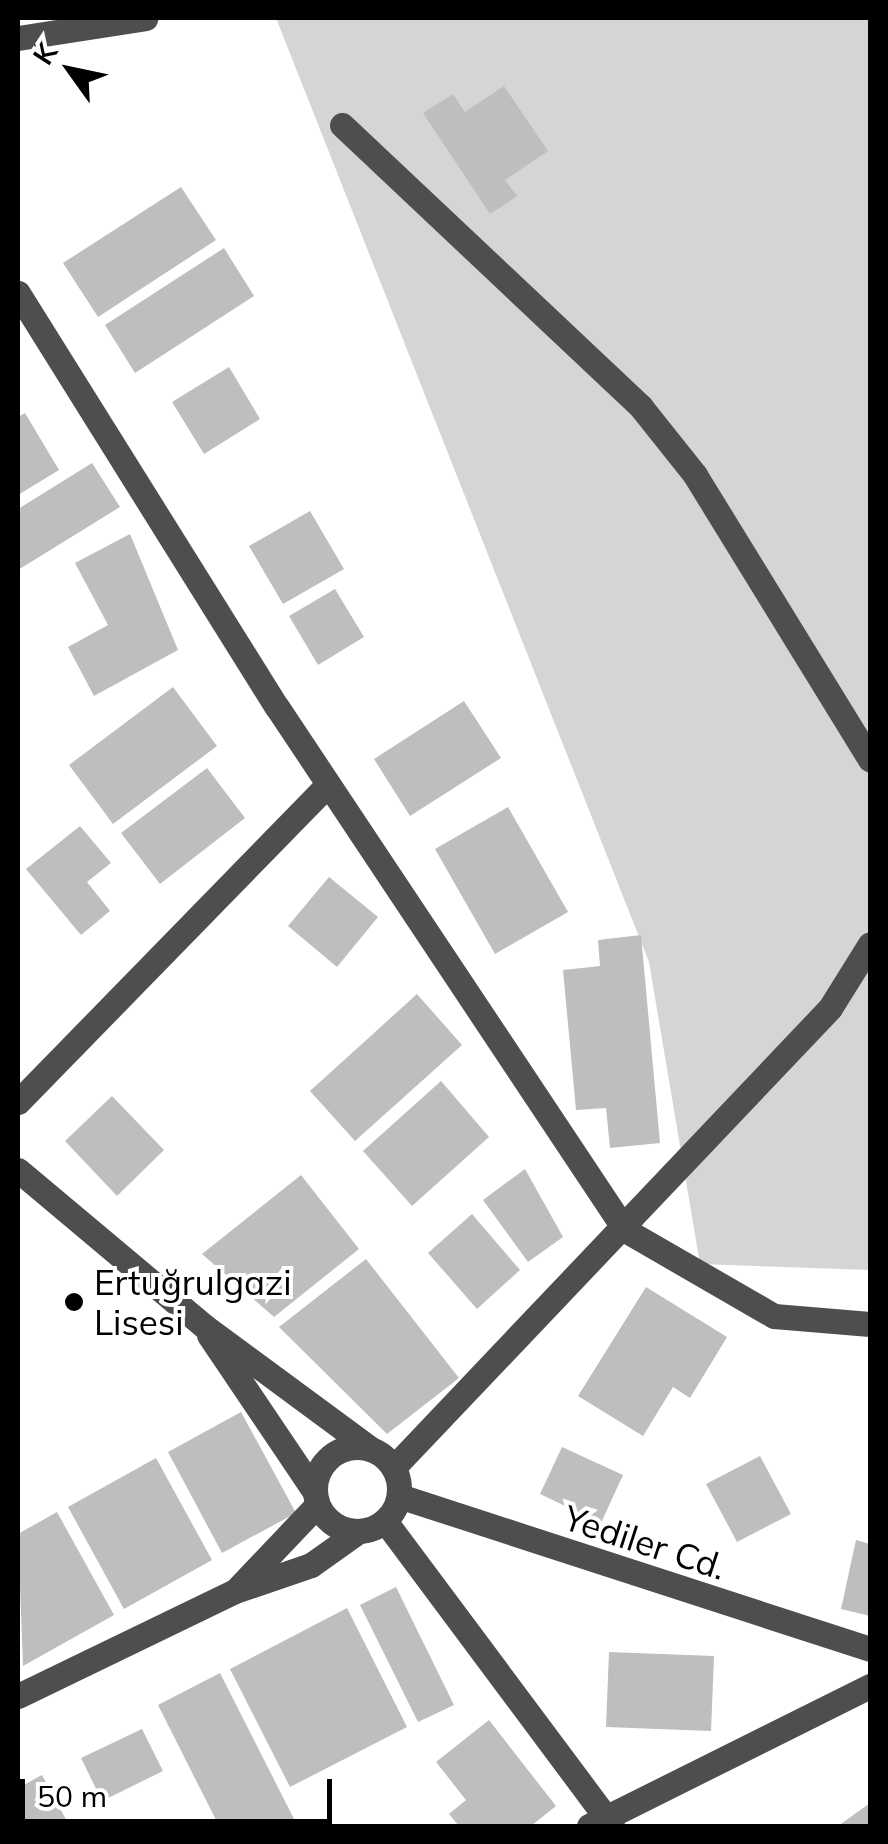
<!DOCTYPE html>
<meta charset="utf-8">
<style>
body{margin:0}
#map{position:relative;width:888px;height:1844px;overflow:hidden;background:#fff;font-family:Mulish,sans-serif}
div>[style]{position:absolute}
.green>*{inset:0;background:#d5d5d5}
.building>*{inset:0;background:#bebebe}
.minor>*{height:25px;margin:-12.5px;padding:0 12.5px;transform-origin:12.5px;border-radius:12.5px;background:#4e4e4e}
.minor>.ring{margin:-12.5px;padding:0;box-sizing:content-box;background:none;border:25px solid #4e4e4e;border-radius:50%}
.dots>*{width:28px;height:28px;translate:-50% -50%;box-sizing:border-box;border:5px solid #fff;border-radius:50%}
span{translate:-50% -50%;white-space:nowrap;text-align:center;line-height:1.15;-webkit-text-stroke:8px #fff;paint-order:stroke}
.poi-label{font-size:35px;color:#000}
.left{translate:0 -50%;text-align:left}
.street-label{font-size:35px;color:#000}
.frame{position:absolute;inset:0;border:20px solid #000;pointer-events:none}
.north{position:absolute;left:20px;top:20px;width:100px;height:100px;-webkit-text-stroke:8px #fff;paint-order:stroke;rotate:303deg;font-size:28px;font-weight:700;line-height:40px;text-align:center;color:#000}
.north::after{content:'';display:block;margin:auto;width:35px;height:45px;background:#000;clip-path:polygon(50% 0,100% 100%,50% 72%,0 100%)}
.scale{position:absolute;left:20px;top:1779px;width:312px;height:45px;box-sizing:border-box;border:5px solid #000;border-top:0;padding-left:12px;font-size:30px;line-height:35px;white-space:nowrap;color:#000;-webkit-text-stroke:8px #fff;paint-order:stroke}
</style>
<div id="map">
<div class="green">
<i style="clip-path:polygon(276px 18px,870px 18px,870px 1270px,700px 1264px,649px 962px)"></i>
</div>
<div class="building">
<i style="clip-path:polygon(504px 86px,548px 151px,505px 180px,517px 196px,490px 214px,423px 113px,453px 94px,465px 112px)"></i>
<i style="clip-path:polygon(181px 187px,216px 240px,98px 317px,63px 263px)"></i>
<i style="clip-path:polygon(224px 248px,254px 296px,135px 373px,105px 325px)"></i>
<i style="clip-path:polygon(229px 367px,260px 419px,204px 454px,172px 402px)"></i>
<i style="clip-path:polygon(25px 413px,59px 470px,18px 495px,18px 417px)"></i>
<i style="clip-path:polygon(92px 463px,120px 507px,18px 570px,18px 509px)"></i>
<i style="clip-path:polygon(310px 511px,344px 569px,283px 604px,249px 546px)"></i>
<i style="clip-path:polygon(130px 534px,178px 650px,94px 696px,68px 647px,108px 625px,75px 563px)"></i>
<i style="clip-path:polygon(335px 589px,364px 637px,318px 665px,289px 616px)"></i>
<i style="clip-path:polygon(173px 687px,217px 746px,113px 824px,69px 765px)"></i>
<i style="clip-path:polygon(464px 701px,501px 758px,410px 816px,374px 759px)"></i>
<i style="clip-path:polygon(207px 768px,245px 818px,160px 884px,121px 833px)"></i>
<i style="clip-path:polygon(508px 807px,568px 912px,495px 954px,435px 849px)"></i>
<i style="clip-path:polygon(80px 826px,111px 863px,87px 882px,110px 911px,81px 935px,26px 869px)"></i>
<i style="clip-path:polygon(329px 877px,378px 917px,337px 967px,288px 926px)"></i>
<i style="clip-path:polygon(641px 935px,660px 1143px,610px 1148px,606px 1108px,576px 1110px,563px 970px,600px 966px,598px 940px)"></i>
<i style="clip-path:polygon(417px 994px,462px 1045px,355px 1141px,310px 1091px)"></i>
<i style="clip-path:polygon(441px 1081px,489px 1137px,412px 1206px,363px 1151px)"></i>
<i style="clip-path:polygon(112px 1096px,164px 1150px,117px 1196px,65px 1141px)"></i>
<i style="clip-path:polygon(525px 1169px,563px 1237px,528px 1262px,483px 1200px)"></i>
<i style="clip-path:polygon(301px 1175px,359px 1249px,274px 1317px,202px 1254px)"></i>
<i style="clip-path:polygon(472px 1214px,520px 1270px,477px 1309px,428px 1253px)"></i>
<i style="clip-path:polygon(366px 1259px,459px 1378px,387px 1434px,279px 1327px)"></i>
<i style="clip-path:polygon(646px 1287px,727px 1337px,690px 1398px,673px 1387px,643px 1436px,578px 1396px)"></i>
<i style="clip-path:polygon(241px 1412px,296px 1513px,222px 1553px,168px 1452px)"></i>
<i style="clip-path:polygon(562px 1447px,623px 1475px,601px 1523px,540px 1494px)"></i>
<i style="clip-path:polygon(760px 1456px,791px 1514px,737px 1542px,706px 1484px)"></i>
<i style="clip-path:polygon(156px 1458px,212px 1560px,124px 1609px,68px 1507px)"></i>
<i style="clip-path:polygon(57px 1512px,114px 1615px,23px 1666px,18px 1534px)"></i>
<i style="clip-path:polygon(856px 1540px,870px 1544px,870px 1616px,841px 1609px)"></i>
<i style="clip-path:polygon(396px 1587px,454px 1705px,418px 1722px,360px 1605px)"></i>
<i style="clip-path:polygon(347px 1608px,407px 1727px,290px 1787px,230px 1669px)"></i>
<i style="clip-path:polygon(609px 1652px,714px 1656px,711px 1731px,606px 1727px)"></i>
<i style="clip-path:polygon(220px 1673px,294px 1819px,279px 1826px,219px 1826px,158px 1705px)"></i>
<i style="clip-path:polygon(489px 1720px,556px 1806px,531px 1826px,459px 1826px,449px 1814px,466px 1800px,436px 1762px)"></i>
<i style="clip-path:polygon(142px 1729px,163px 1771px,102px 1801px,81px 1758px)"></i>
<i style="clip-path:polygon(42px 1775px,69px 1825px,66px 1826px,18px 1826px,18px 1788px)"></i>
<i style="clip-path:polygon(870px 1803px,870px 1826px,838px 1826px)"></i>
</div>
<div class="minor">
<i style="left:18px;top:38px;width:129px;rotate:-8.9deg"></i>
<i style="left:342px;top:125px;width:411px;rotate:43.3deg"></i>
<i style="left:641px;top:407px;width:87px;rotate:51.5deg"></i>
<i style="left:695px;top:475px;width:334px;rotate:58.4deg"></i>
<i style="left:18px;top:293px;width:488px;rotate:58deg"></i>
<i style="left:277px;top:707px;width:628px;rotate:56.36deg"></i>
<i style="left:625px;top:1230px;width:172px;rotate:30deg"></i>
<i style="left:774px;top:1316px;width:96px;rotate:4.8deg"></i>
<i style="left:18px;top:1102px;width:444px;rotate:-45.7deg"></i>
<i style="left:18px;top:1170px;width:243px;rotate:40deg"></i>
<i style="left:204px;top:1326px;width:207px;rotate:36.4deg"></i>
<i style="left:209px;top:1335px;width:189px;rotate:56deg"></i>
<i class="ring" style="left:315px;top:1447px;width:59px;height:59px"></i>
<i style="left:394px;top:1467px;width:633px;rotate:-46.47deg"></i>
<i style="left:830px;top:1008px;width:75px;rotate:-58deg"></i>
<i style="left:399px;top:1496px;width:495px;rotate:18deg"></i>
<i style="left:385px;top:1521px;width:380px;rotate:53.3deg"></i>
<i style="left:239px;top:1587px;width:113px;rotate:-46.4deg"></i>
<i style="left:18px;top:1696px;width:241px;rotate:-25.8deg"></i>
<i style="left:235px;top:1591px;width:80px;rotate:-18.9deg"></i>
<i style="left:311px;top:1565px;width:59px;rotate:-35.3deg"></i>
<i style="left:589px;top:1826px;width:314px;rotate:-26.5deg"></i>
</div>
<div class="dots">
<i style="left:74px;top:1302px;background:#000"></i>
</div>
<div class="poi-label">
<span class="left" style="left:94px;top:1302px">Ertuğrulgazi<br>Lisesi</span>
</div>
<div class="street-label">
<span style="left:645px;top:1542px;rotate:18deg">Yediler Cd.</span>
</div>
<div class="frame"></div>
<div class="north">K</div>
<div class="scale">50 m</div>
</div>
